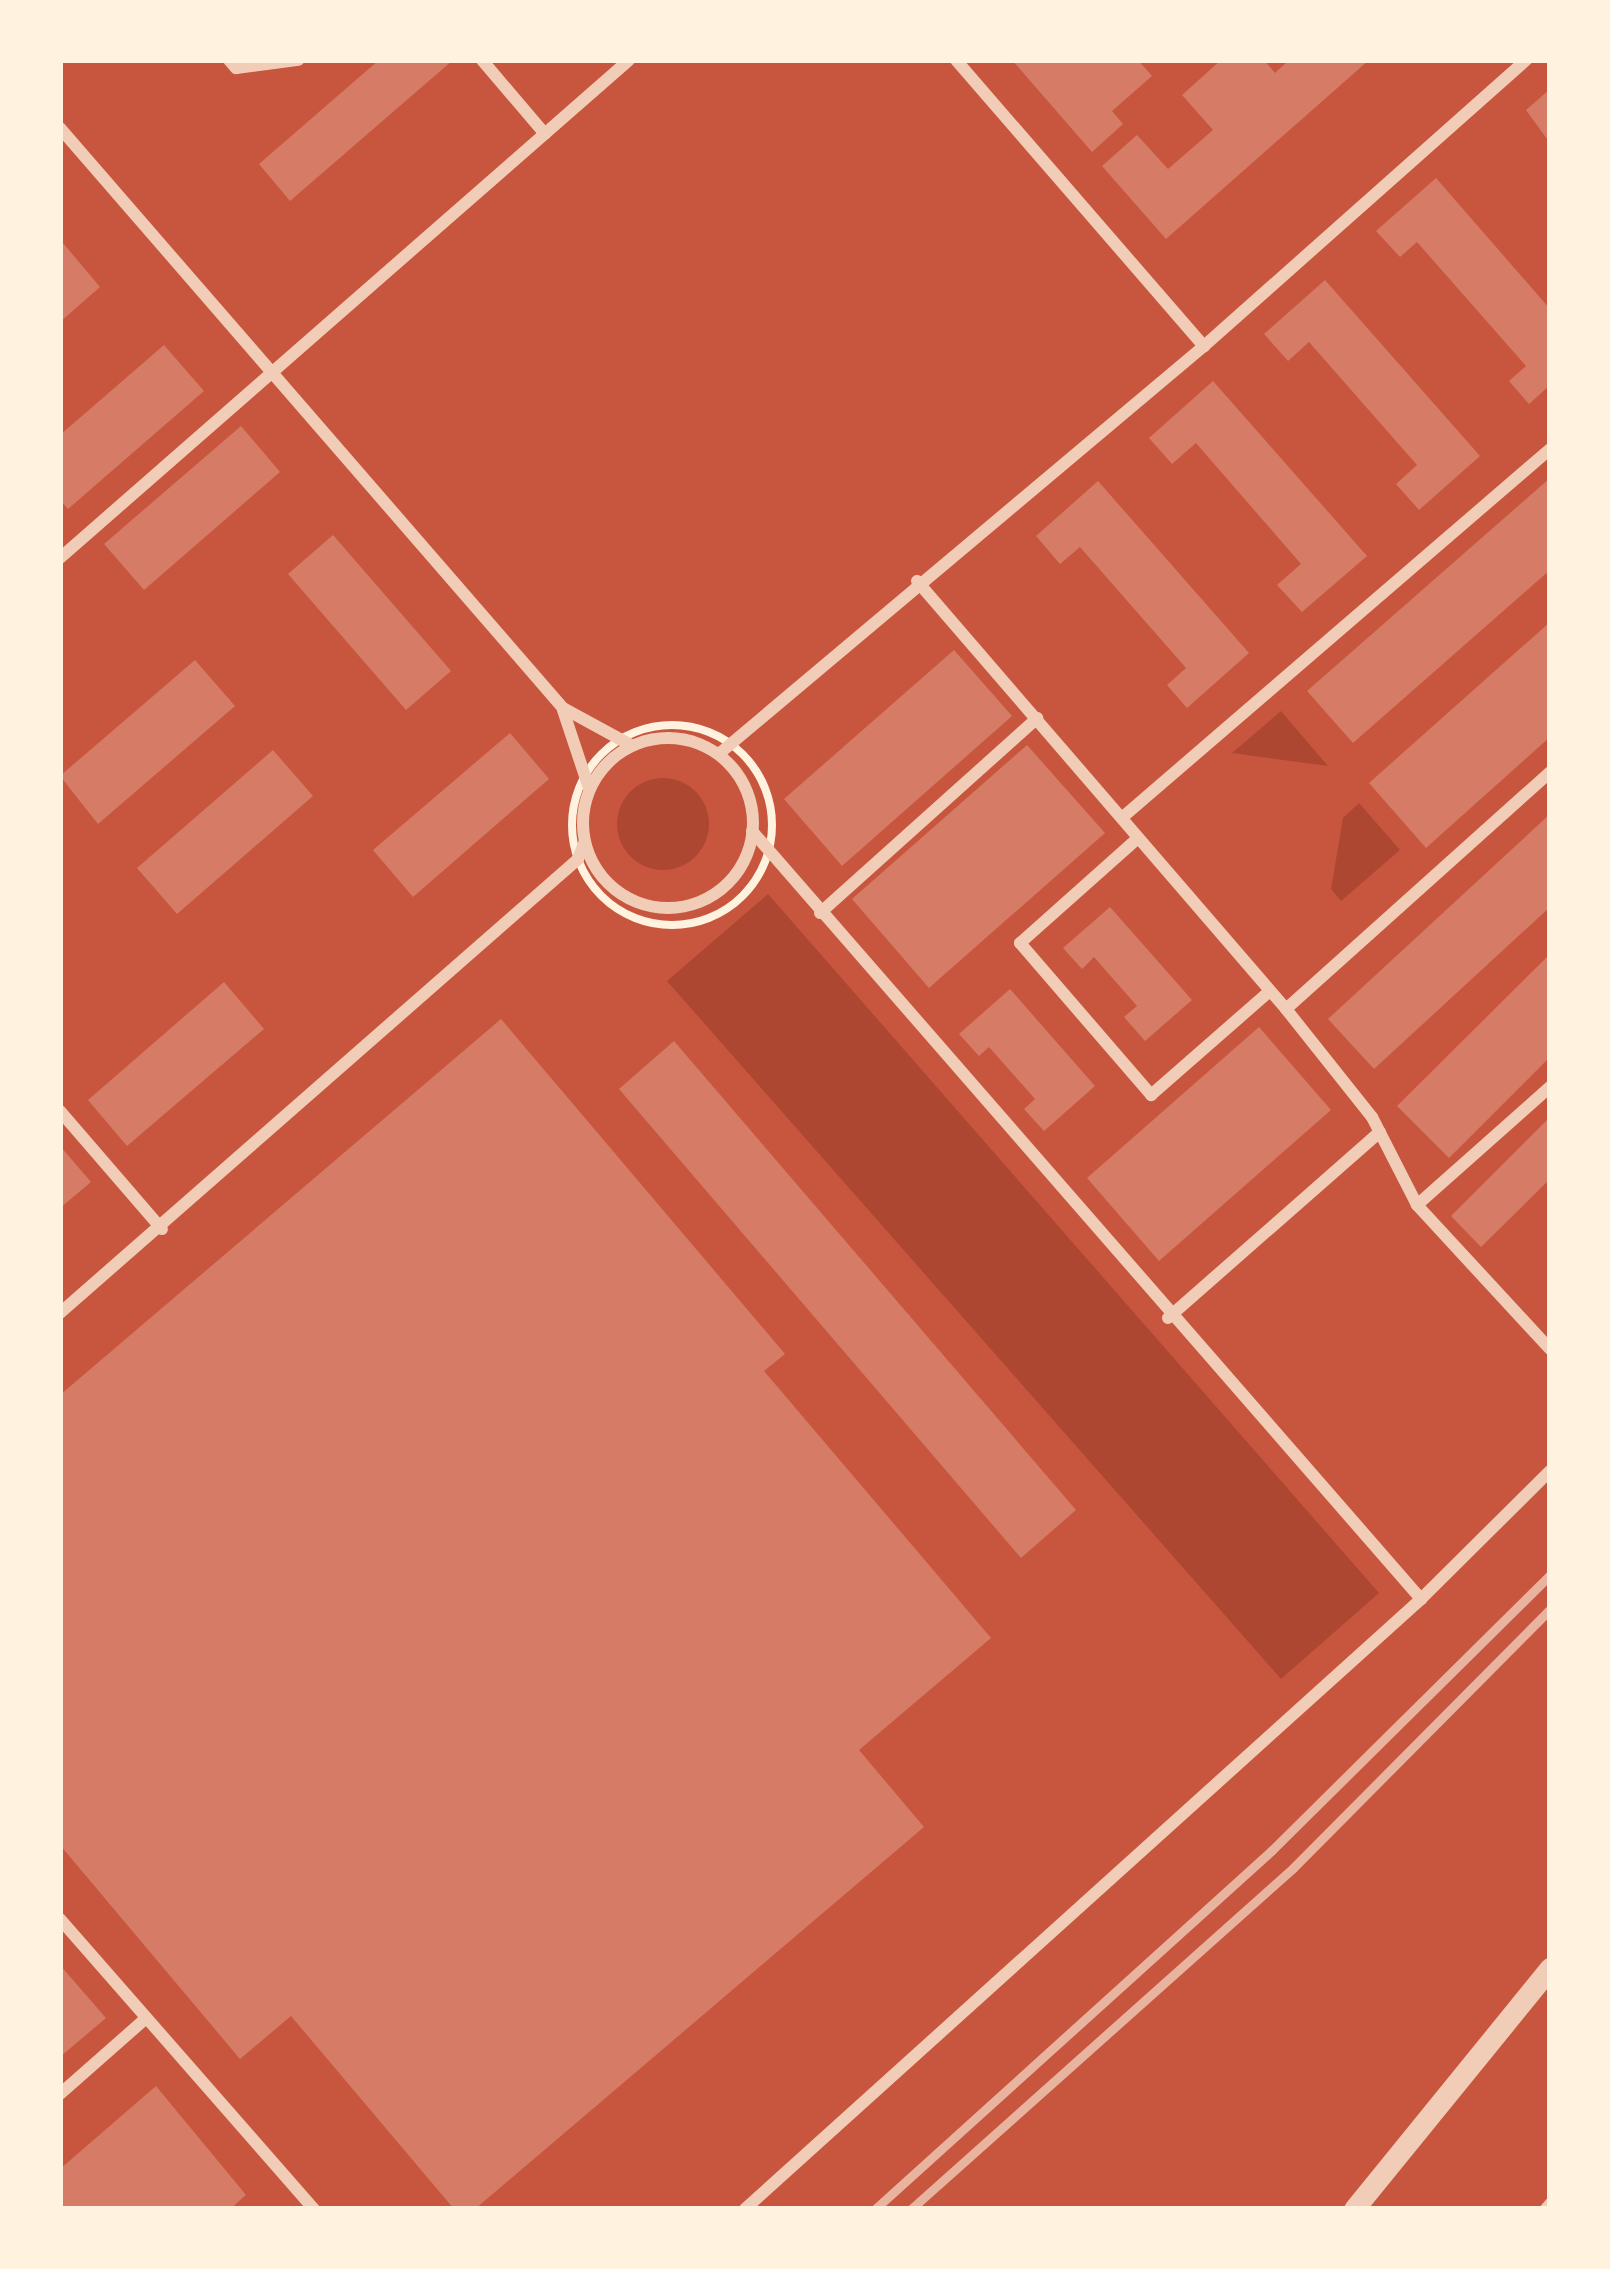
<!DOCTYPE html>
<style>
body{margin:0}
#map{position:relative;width:1610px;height:2269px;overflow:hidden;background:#c8553d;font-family:Montserrat,sans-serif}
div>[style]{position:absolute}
.green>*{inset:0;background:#ae4732}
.round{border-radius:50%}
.building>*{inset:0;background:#d67c66}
.path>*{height:8px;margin:-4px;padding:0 4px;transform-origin:4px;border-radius:4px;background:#fff3e0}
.path>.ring{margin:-4px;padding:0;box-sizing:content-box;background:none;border:8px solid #fff3e0;border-radius:50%}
.service>*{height:9px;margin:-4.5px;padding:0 4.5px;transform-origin:4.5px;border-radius:4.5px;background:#f1ccb7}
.minor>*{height:12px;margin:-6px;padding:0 6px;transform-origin:6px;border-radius:6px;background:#f1ccb7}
.minor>.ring{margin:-6px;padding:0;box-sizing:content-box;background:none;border:12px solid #f1ccb7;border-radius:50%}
.tertiary>*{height:21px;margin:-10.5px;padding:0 10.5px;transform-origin:10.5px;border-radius:10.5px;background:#f1ccb7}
.rail>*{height:9px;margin:-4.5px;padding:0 4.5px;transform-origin:4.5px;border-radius:4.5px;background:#e9b49f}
span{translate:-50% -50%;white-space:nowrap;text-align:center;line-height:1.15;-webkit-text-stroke:9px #fff3e0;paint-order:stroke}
.frame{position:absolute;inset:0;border:63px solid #fff3e0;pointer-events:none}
</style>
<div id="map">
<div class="green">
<i style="clip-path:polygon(1281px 711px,1328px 766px,1232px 753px)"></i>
<i class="round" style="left:617px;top:778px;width:92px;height:92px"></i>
<i style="clip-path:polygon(1359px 803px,1400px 850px,1341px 901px,1331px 889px,1343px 818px)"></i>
<i style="clip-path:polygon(768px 894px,1379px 1593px,1281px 1679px,667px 981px)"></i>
</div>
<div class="building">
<i style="clip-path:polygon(379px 60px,453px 60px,290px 201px,259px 164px)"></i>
<i style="clip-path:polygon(1012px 60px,1138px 60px,1152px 76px,1112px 111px,1123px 124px,1092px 152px)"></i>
<i style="clip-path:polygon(1221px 60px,1264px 60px,1275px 73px,1289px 60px,1369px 60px,1166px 239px,1102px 166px,1137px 135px,1168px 169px,1213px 130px,1182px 95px)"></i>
<i style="clip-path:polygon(1550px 89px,1550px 143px,1526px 110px)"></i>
<i style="clip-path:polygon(1436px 178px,1550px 309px,1550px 385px,1529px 404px,1509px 381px,1526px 366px,1417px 242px,1400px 257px,1376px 231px)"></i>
<i style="clip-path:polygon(63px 243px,100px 287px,60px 322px,60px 245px)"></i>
<i style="clip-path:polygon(1325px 280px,1480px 456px,1419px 510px,1396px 484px,1417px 465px,1309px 342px,1288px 361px,1264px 334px)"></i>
<i style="clip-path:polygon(164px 345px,204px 391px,68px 509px,60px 500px,60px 435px)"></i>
<i style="clip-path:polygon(1213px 381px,1367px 556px,1302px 612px,1277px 585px,1301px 564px,1196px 443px,1172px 464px,1149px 438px)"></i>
<i style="clip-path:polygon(241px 426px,280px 472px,144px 590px,104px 544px)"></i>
<i style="clip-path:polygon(1550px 478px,1550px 570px,1353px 743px,1307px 691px)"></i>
<i style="clip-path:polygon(1098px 481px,1249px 653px,1187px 708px,1167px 685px,1186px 668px,1080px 547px,1060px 564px,1036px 536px)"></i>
<i style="clip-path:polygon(333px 535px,451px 671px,406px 710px,288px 574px)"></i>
<i style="clip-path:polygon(1550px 622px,1550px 737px,1426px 848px,1369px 783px)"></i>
<i style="clip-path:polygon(954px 650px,1012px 716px,842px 866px,784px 799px)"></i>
<i style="clip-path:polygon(195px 660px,235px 706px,98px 824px,60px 776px)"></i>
<i style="clip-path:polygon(510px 733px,549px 779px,413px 897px,373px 850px)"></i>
<i style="clip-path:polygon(1027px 745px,1105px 833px,929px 988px,852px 899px)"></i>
<i style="clip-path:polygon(273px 750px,313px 796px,177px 914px,137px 868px)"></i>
<i style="clip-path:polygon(1550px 814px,1550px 907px,1374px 1069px,1328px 1019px)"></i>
<i style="clip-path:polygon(1110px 907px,1192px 1000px,1145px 1041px,1124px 1017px,1137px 1006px,1094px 957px,1082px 969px,1063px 948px)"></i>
<i style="clip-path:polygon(1550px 954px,1550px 1057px,1449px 1158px,1397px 1106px)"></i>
<i style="clip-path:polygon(224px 982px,264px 1029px,127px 1146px,88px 1100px)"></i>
<i style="clip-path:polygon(1010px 989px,1095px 1086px,1044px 1131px,1024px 1109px,1035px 1099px,989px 1047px,979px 1056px,959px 1034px)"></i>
<i style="clip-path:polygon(501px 1019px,785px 1354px,764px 1371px,991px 1638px,859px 1750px,924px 1827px,475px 2209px,454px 2209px,291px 2016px,240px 2059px,60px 1845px,60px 1395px)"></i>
<i style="clip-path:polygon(1259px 1027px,1331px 1110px,1159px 1261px,1087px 1178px)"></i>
<i style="clip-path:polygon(674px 1041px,1076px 1510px,1021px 1558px,619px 1089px)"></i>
<i style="clip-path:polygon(1550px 1117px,1550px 1179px,1481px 1247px,1451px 1216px)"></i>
<i style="clip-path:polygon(60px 1146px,91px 1182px,60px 1208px)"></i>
<i style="clip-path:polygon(60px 1965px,106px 2018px,60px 2057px)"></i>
<i style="clip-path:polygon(156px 2086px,246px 2195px,230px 2209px,60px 2209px,60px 2169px)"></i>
</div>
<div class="path">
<i class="ring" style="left:572px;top:725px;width:192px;height:192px"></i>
</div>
<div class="service">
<i style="left:1543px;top:2209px;width:11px;rotate:-49deg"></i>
</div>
<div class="minor">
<i style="left:229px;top:60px;width:11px;rotate:49deg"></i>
<i style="left:236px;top:68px;width:63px;rotate:-7.4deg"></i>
<i style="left:482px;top:60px;width:97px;rotate:49.6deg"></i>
<i style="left:956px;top:60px;width:379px;rotate:49.1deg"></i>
<i style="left:60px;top:128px;width:768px;rotate:49.07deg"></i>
<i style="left:563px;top:708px;width:77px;rotate:28.6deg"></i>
<i style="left:60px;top:558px;width:756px;rotate:-41.19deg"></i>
<i style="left:917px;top:581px;width:565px;rotate:49.23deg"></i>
<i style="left:1286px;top:1009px;width:138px;rotate:51.5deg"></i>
<i style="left:1372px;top:1117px;width:99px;rotate:62.9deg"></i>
<i style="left:1417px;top:1205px;width:196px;rotate:47.3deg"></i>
<i style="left:563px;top:710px;width:82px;rotate:71.6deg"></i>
<i class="ring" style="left:583px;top:738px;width:158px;height:158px"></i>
<i style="left:720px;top:753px;width:632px;rotate:-40.06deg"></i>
<i style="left:1204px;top:346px;width:431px;rotate:-41.6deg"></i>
<i style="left:1124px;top:816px;width:562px;rotate:-40.74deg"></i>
<i style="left:752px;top:831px;width:1019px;rotate:48.94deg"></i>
<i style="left:1138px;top:838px;width:158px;rotate:138.3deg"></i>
<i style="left:1020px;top:943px;width:201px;rotate:49.2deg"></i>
<i style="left:1151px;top:1095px;width:158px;rotate:-41.2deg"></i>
<i style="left:820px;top:913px;width:292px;rotate:-41.9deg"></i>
<i style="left:1286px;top:1009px;width:355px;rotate:-41.9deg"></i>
<i style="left:60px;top:1111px;width:156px;rotate:49.2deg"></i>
<i style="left:1417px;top:1205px;width:178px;rotate:-41.6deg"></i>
<i style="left:60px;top:1313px;width:689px;rotate:-41.23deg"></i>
<i style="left:578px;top:859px;width:17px;rotate:-69deg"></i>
<i style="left:1168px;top:1318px;width:282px;rotate:-41.3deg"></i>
<i style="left:60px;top:1919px;width:386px;rotate:48.8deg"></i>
<i style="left:60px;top:2094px;width:113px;rotate:-41.4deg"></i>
<i style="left:745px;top:2209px;width:911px;rotate:-42.06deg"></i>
<i style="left:1421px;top:1599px;width:182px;rotate:-44.8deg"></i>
</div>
<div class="tertiary">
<i style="left:1354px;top:2209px;width:311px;rotate:-50.9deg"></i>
</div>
<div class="rail">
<i style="left:875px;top:2209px;width:534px;rotate:-42.11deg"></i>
<i style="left:1271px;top:1851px;width:392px;rotate:-44.7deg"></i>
<i style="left:911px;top:2209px;width:512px;rotate:-41.75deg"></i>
<i style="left:1293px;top:1868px;width:365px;rotate:-45.2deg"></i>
</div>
<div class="frame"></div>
</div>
